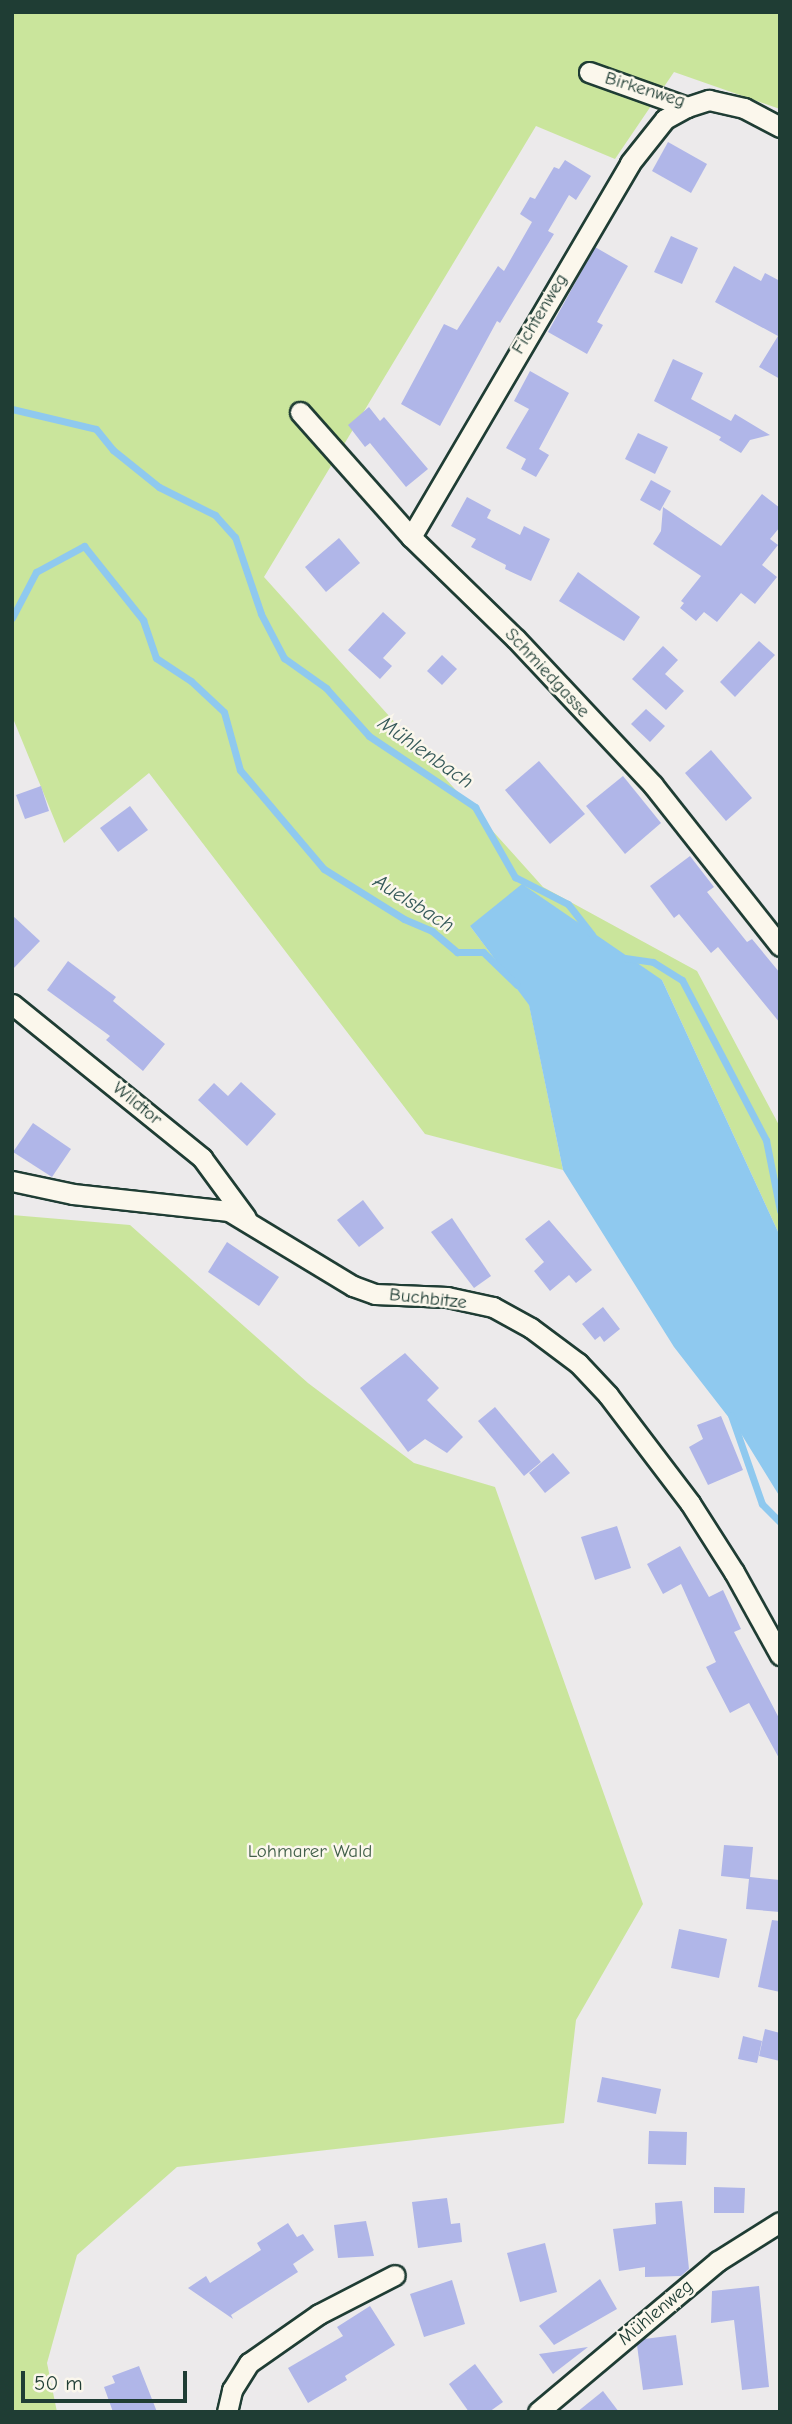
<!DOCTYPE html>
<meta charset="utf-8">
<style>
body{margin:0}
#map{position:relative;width:792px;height:2424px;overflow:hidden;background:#eceaeb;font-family:"Comic Neue",sans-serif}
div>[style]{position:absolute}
.green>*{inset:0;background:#cae59c}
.water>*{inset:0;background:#8fc9ef}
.stream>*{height:7px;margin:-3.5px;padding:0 3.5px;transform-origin:3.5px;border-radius:3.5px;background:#8fc9ef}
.building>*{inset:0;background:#b0b6e8}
.roads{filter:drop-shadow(2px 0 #1f3d34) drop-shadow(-2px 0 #1f3d34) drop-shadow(0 2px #1f3d34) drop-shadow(0 -2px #1f3d34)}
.minor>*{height:19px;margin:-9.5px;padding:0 9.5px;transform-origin:9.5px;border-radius:9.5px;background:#fbf7ec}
span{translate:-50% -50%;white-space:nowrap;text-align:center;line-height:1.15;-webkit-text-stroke:5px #fbf7ec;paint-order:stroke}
.street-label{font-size:19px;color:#1f3d34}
.park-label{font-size:19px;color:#415f49}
.water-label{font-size:21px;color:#355959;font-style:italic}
.frame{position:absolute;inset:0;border:14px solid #1f3d34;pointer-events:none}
.scale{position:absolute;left:21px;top:2371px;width:166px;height:32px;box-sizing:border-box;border:4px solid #1f3d34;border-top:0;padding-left:9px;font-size:21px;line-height:24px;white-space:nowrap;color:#1f3d34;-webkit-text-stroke:5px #fbf7ec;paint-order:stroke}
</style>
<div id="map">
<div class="green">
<i style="clip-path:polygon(12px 12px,780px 12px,780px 109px,674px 72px,615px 159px,536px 126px,264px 577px,543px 887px,697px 971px,780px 1127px,780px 1236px,662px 980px,470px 926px,529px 1004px,563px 1170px,425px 1134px,149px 773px,64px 843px,12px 716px)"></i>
<i style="clip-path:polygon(12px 1215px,130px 1225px,308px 1383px,414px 1463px,495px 1487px,643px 1904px,576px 2020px,564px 2123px,177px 2167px,77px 2255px,47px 2363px,57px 2412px,12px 2412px)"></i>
</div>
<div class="water">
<i style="clip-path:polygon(522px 884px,662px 980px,780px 1236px,780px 1497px,740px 1432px,674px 1347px,563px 1170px,529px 1005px,470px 926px)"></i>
</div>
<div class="stream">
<i style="left:12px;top:409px;width:86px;rotate:13.4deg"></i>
<i style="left:96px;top:429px;width:27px;rotate:51deg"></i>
<i style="left:113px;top:450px;width:59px;rotate:38.8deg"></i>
<i style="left:159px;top:487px;width:63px;rotate:26.6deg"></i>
<i style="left:215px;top:515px;width:30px;rotate:48deg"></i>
<i style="left:235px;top:537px;width:81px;rotate:71.3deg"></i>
<i style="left:261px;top:614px;width:50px;rotate:62.4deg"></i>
<i style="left:284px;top:658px;width:52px;rotate:35.5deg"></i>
<i style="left:326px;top:688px;width:64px;rotate:48.1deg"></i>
<i style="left:369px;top:736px;width:128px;rotate:33.8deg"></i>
<i style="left:475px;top:807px;width:81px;rotate:60.3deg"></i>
<i style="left:515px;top:877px;width:59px;rotate:27deg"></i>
<i style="left:568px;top:904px;width:39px;rotate:52deg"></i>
<i style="left:12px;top:618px;width:52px;rotate:-62.4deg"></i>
<i style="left:36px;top:572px;width:55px;rotate:-28.4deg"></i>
<i style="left:84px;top:546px;width:95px;rotate:51.4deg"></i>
<i style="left:143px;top:620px;width:40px;rotate:71.1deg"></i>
<i style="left:156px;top:658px;width:42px;rotate:33.3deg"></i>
<i style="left:191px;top:681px;width:45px;rotate:43.2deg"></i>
<i style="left:224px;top:712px;width:60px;rotate:74.6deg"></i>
<i style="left:240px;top:770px;width:130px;rotate:49.7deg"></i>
<i style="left:324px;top:869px;width:94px;rotate:32deg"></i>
<i style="left:404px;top:919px;width:30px;rotate:23deg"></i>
<i style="left:432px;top:931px;width:33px;rotate:40deg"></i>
<i style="left:457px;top:952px;width:26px"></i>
<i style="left:483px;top:952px;width:47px;rotate:44.1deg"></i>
<i style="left:625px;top:958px;width:28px;rotate:8deg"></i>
<i style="left:653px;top:962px;width:34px;rotate:32deg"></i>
<i style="left:682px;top:980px;width:181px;rotate:62.3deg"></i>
<i style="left:766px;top:1140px;width:72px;rotate:78.8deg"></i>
<i style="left:731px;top:1415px;width:94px;rotate:70.8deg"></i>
<i style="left:762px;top:1504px;width:25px;rotate:45deg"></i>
</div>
<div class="building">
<i style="clip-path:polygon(668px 142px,707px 164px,691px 193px,652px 171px)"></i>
<i style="clip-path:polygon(565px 160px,591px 176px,576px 200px,569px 195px,548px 231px,554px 234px,500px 323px,497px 321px,440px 426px,401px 404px,444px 324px,457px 330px,498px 266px,504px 271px,532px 222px,520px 214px,530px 197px,535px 199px,554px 167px,559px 169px)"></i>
<i style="clip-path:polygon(671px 236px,698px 248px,682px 284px,654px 272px)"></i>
<i style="clip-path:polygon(595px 247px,628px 266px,597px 322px,603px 325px,587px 354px,548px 332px)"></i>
<i style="clip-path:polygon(734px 266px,761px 281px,765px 273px,780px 281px,780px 379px,759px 367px,778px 336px,715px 302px)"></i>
<i style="clip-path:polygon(673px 359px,703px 373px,691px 399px,731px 421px,735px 414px,770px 435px,750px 440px,741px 453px,719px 440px,721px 437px,654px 401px)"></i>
<i style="clip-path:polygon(530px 371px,569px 393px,539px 449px,549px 455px,536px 477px,521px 469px,526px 459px,506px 448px,529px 409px,514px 401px)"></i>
<i style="clip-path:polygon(369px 407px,380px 421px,384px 417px,428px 469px,406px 487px,370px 443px,365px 447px,348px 425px)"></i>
<i style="clip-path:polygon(638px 433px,668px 447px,655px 474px,625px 459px)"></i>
<i style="clip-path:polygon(651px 480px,671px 491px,660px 511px,640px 500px)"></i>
<i style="clip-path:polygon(762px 494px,780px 508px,780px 527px,770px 539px,778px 545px,762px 565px,777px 577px,755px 604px,741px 593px,717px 622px,704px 612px,696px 621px,680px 608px,684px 603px,681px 601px,701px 576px,653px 544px,661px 531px,663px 507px,721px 546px)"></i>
<i style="clip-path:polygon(467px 497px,491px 510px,487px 518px,520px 535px,524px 526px,550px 539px,531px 581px,505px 569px,506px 565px,471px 547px,476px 539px,451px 526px)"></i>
<i style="clip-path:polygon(339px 538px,360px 563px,326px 592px,305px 567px)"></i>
<i style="clip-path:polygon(578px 572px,640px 617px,624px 641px,559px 601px)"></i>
<i style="clip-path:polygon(383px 612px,406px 633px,383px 658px,392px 666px,380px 679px,348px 650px)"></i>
<i style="clip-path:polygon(759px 641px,775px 655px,735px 697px,720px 682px)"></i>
<i style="clip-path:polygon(663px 646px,678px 660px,665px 674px,684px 691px,666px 710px,632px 679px)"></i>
<i style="clip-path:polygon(442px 655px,457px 669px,442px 685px,427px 671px)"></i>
<i style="clip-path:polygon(646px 709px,665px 726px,650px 742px,631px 724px)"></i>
<i style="clip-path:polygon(711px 750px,752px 798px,726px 821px,685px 773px)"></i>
<i style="clip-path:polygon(539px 761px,585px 814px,550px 844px,505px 790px)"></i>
<i style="clip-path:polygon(623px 776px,661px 823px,625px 854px,586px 806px)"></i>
<i style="clip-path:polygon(41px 786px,49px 811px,25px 819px,16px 795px)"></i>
<i style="clip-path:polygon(130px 806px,148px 830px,118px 852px,100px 828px)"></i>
<i style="clip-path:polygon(690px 856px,714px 887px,707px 892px,747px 942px,752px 939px,780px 973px,780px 1023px,718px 947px,711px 953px,679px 914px,674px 918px,650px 886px)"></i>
<i style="clip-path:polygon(12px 915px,40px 941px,12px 970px)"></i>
<i style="clip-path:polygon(68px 961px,116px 997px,113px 1001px,165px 1044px,143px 1071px,106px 1040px,110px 1036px,47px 990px)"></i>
<i style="clip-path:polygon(241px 1082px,276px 1114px,247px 1146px,198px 1100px,214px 1083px,228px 1096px)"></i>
<i style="clip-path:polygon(33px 1123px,71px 1149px,52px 1177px,13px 1152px)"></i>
<i style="clip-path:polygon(363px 1200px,384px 1228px,359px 1247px,337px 1220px)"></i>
<i style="clip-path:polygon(452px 1218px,491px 1276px,474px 1288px,431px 1232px)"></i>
<i style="clip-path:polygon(549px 1220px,592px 1270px,576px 1283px,569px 1275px,550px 1291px,534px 1271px,544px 1262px,525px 1239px)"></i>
<i style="clip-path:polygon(227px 1242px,279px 1277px,259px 1306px,208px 1272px)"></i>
<i style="clip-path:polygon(603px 1307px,620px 1329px,604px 1342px,600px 1336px,595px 1340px,582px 1324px)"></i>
<i style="clip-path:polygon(405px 1353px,439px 1388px,427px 1400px,463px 1437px,447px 1453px,425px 1439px,408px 1452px,360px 1388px)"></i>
<i style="clip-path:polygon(495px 1407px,541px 1462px,524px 1476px,478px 1421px)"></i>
<i style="clip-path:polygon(721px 1416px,743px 1470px,708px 1485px,689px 1447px,703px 1439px,697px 1425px)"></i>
<i style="clip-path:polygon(553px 1453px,570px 1473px,545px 1493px,529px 1473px)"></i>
<i style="clip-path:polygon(617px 1526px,631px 1568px,595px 1580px,581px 1537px)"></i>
<i style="clip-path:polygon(680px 1546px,709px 1597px,723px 1590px,741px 1629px,734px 1632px,780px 1720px,780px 1760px,749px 1703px,730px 1713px,706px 1667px,716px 1662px,681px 1584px,663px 1594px,647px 1564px)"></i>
<i style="clip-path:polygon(724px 1845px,753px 1847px,750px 1877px,780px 1880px,780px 1912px,746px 1909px,749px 1879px,721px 1876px)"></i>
<i style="clip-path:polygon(772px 1920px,780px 1921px,780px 1992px,758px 1987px)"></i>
<i style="clip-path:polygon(679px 1929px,727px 1939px,719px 1978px,671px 1968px)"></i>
<i style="clip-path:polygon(765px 2029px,780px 2033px,780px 2061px,759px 2056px)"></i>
<i style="clip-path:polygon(743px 2036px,762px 2041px,757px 2063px,738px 2059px)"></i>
<i style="clip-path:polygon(602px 2077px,661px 2089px,656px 2114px,597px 2102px)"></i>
<i style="clip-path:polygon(649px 2131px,687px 2132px,686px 2165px,648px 2164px)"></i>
<i style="clip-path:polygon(714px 2187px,745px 2188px,744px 2213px,714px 2213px)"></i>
<i style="clip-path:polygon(447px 2198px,451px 2224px,460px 2223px,462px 2242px,418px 2248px,412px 2202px)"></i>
<i style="clip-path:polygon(682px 2201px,689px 2269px,681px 2276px,645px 2277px,645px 2267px,619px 2271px,613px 2229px,656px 2224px,655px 2203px)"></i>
<i style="clip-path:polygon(366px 2221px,374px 2256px,338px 2258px,334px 2225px)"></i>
<i style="clip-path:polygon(288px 2223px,297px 2237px,303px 2234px,314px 2250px,293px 2264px,298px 2272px,231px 2315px,233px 2319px,188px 2288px,206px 2276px,210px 2283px,261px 2250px,257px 2243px)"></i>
<i style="clip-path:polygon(545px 2243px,557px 2292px,520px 2302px,507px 2253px)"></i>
<i style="clip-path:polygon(600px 2279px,617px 2309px,554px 2345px,539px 2326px)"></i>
<i style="clip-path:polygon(452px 2280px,465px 2324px,424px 2337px,410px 2294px)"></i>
<i style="clip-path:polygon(759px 2286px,769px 2387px,742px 2390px,734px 2320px,711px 2323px,712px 2291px)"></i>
<i style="clip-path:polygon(370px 2306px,395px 2345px,345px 2376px,347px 2380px,308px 2403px,288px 2368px,343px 2336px,337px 2327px)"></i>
<i style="clip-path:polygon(676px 2335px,683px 2385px,643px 2390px,637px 2345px,644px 2339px)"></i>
<i style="clip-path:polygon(588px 2347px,553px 2374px,539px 2354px)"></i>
<i style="clip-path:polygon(475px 2364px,503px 2402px,489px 2412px,469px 2412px,449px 2384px)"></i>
<i style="clip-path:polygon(139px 2366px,157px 2412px,113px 2412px,104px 2387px,115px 2383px,112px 2376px)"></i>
<i style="clip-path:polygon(603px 2391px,619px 2412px,577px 2412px)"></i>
</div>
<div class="roads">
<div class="minor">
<i style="left:589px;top:72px;width:104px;rotate:19.7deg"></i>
<i style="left:687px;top:107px;width:23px;rotate:-18deg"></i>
<i style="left:709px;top:100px;width:36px;rotate:13deg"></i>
<i style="left:744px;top:108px;width:41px;rotate:27.8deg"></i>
<i style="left:300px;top:412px;width:167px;rotate:48.4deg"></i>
<i style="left:411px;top:537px;width:146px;rotate:44.2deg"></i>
<i style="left:516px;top:639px;width:200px;rotate:46.8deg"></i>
<i style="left:653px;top:785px;width:205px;rotate:51.7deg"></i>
<i style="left:411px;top:537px;width:433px;rotate:-59.6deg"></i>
<i style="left:630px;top:163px;width:56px;rotate:-51.5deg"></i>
<i style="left:665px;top:119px;width:25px;rotate:-29deg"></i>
<i style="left:12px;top:1004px;width:245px;rotate:39deg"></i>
<i style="left:202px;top:1158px;width:74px;rotate:53.7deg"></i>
<i style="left:12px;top:1181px;width:62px;rotate:12deg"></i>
<i style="left:73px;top:1194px;width:157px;rotate:6.2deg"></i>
<i style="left:229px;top:1211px;width:145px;rotate:31.2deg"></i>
<i style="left:353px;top:1286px;width:23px;rotate:20deg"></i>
<i style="left:375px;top:1294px;width:72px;rotate:2.4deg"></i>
<i style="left:447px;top:1297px;width:47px;rotate:12.3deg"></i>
<i style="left:493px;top:1307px;width:43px;rotate:28.9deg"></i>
<i style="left:531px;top:1328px;width:59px;rotate:36.7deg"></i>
<i style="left:578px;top:1363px;width:44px;rotate:46.8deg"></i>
<i style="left:608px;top:1395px;width:136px;rotate:52.8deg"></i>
<i style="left:690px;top:1503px;width:82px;rotate:57.5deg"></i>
<i style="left:734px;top:1572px;width:95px;rotate:61deg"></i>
<i style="left:227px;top:2412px;width:23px;rotate:-77deg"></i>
<i style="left:232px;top:2390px;width:32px;rotate:-58deg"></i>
<i style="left:249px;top:2363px;width:85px;rotate:-35deg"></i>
<i style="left:319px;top:2314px;width:85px;rotate:-27.2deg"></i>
<i style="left:538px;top:2412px;width:235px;rotate:-40deg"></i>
<i style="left:718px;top:2261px;width:73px;rotate:-32.2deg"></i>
</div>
</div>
<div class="street-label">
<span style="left:645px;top:90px;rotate:17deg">Birkenweg</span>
<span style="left:540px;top:314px;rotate:-59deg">Fichtenweg</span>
<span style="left:547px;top:673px;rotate:47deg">Schmiedgasse</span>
<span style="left:137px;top:1104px;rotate:39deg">Wildtor</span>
<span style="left:428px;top:1299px;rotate:6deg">Buchbitze</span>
<span style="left:656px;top:2313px;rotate:-40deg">Mühlenweg</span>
</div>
<div class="park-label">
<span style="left:310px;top:1852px">Lohmarer Wald</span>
</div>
<div class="water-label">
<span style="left:426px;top:752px;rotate:35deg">Mühlenbach</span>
<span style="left:414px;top:903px;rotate:32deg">Auelsbach</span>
</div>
<div class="frame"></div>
<div class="scale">50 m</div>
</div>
